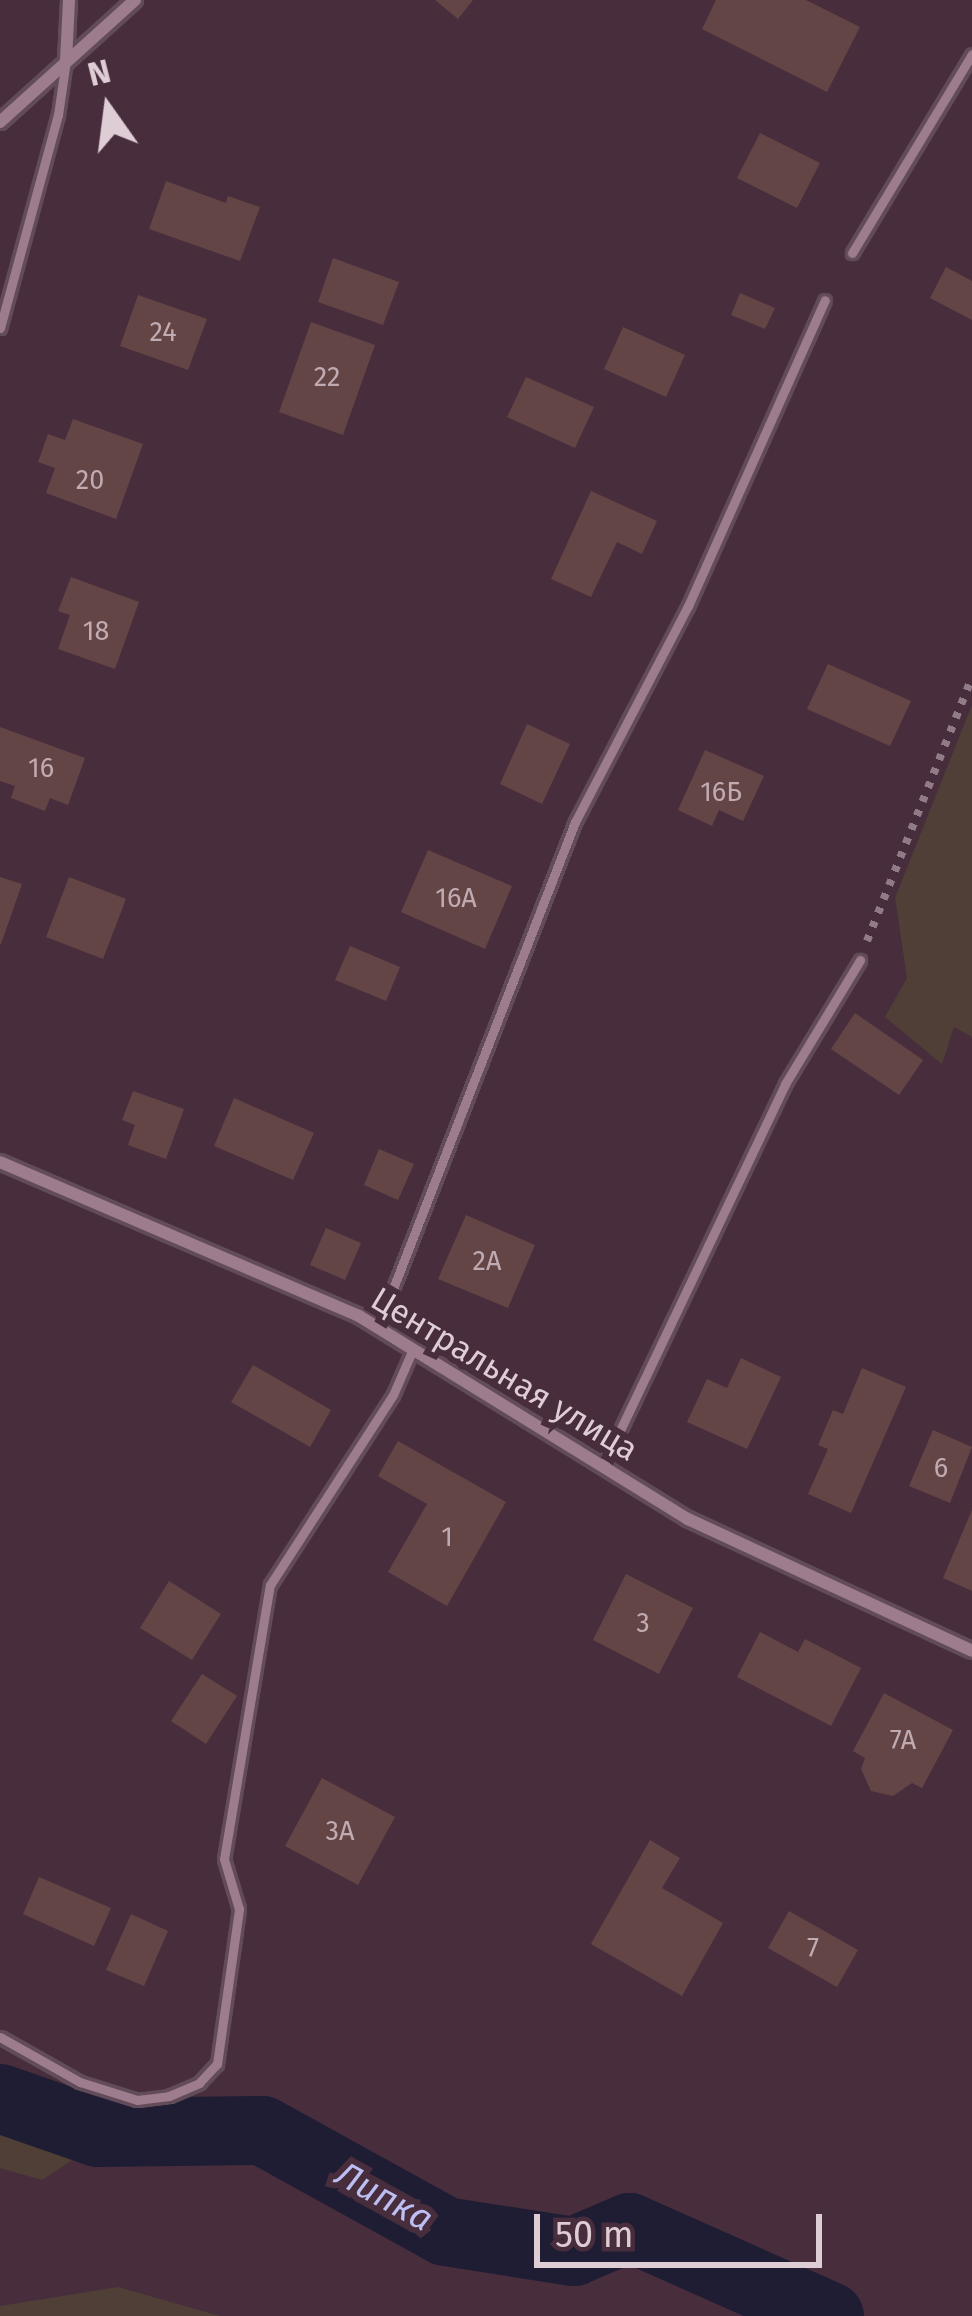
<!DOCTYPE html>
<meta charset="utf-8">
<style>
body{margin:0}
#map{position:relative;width:972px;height:2316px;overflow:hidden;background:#482d3c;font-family:"Fira Sans",sans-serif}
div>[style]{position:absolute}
.green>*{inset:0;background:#503f36}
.river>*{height:69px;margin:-34.5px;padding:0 34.5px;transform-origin:34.5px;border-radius:34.5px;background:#1e1d34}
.building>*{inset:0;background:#644545}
.path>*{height:8px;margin-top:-4px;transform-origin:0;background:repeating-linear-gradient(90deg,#917b87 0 6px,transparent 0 15px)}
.roads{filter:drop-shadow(3px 0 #634c59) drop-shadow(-3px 0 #634c59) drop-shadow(0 3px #634c59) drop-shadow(0 -3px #634c59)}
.lane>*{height:9px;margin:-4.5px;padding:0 4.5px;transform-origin:4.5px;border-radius:4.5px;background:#9d7c8d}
.street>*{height:12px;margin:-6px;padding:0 6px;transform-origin:6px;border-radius:6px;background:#9d7c8d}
span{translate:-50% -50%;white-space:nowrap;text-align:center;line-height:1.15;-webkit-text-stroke:12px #482d3c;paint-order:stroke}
.number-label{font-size:27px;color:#c0abb2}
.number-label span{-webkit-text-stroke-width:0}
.street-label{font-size:33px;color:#dfcdd6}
.water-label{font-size:36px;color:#bdbef2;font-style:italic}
.north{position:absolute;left:48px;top:48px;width:120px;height:120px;-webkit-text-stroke:9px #482d3c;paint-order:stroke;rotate:346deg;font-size:33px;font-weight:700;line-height:48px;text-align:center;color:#dfcdd6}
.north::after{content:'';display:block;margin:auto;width:42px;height:54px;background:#dfcdd6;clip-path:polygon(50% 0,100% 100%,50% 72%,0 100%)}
.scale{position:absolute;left:534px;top:2214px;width:288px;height:54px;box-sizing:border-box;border:6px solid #dfcdd6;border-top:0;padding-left:15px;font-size:36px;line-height:42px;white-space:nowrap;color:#dfcdd6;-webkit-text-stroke:9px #482d3c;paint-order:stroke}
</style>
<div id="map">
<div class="green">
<i style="clip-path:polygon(972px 705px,972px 1037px,954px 1027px,942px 1064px,885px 1017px,907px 978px,895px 898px)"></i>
<i style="clip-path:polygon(0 2066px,77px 2157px,42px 2180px,0 2168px)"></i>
<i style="clip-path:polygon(118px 2287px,220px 2316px,0 2316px,0 2306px)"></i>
</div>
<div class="river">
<i style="left:0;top:2098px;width:103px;rotate:19.3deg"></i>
<i style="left:97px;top:2132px;width:165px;rotate:-0.7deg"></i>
<i style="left:262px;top:2130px;width:209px;rotate:28.9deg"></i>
<i style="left:445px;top:2231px;width:130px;rotate:8.9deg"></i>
<i style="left:573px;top:2251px;width:61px;rotate:-23.2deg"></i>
<i style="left:629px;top:2227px;width:219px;rotate:24deg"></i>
</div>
<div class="building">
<i style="clip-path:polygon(435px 0,473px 0,458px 19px)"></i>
<i style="clip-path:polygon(716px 0,806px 0,860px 27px,827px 92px,702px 29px)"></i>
<i style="clip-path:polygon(760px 133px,820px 163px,797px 208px,737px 178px)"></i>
<i style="clip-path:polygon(166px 181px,226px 203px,228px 196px,260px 207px,240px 261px,149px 229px)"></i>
<i style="clip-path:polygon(333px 258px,399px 282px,383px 325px,318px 302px)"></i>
<i style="clip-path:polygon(946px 267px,972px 281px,972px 320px,930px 298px)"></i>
<i style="clip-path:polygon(740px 293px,775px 308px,765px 329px,731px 315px)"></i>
<i style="clip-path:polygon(138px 295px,207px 319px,188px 370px,120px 346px)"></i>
<i style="clip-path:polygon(311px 322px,375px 345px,343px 435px,279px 412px)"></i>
<i style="clip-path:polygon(623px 327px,685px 355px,666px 397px,604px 369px)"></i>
<i style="clip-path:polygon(526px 377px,594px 407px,575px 448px,507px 417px)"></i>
<i style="clip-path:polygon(73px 419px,143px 444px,116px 519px,46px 493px,55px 468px,38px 462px,48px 434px,65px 440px)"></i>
<i style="clip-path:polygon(591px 491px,657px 521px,642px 554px,617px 542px,591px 597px,551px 579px)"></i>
<i style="clip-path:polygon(71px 577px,139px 602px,115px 669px,58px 649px,70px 615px,58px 611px)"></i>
<i style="clip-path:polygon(828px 664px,911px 701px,890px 746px,807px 709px)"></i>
<i style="clip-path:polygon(527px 724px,570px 744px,542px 804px,500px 784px)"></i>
<i style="clip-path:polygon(0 727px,85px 758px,68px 805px,50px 798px,45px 811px,11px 798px,15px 786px,0 781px)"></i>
<i style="clip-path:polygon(705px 750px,764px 776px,743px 821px,719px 810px,712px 826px,678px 810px)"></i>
<i style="clip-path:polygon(428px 850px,512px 886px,485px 949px,401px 912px)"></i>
<i style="clip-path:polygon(0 877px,22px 884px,1px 944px,0 944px)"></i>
<i style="clip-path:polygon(69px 877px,126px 899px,103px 959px,46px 937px)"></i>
<i style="clip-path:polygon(350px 946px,400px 967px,386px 1001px,335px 980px)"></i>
<i style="clip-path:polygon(855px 1013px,923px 1060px,899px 1095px,831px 1049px)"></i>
<i style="clip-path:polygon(133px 1091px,184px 1109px,166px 1159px,128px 1145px,135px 1125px,122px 1120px)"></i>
<i style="clip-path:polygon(234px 1098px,314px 1133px,293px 1180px,214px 1146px)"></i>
<i style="clip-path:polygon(379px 1149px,414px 1164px,398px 1200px,364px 1185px)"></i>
<i style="clip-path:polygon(466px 1215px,535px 1245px,508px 1308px,438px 1279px)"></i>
<i style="clip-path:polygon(326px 1228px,361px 1243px,345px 1280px,310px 1265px)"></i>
<i style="clip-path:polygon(741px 1358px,781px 1377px,747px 1449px,687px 1422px,707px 1379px,727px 1388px)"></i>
<i style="clip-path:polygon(253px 1365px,331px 1410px,310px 1447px,231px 1402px)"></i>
<i style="clip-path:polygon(862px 1368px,906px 1387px,851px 1513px,808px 1494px,828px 1449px,818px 1445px,833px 1410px,843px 1414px)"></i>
<i style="clip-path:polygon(933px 1430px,972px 1447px,950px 1503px,909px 1486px)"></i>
<i style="clip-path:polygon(398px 1441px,506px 1502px,447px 1606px,388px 1572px,427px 1504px,378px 1476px)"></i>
<i style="clip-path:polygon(972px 1510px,972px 1591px,943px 1578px)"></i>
<i style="clip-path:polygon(626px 1574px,693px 1608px,659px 1674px,593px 1640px)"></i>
<i style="clip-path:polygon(169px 1581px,221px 1614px,192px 1660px,140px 1628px)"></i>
<i style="clip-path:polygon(760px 1632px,798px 1652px,805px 1639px,861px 1668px,831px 1726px,737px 1677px)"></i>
<i style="clip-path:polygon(202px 1674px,237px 1696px,206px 1744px,171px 1721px)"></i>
<i style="clip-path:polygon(884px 1693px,953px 1730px,922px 1788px,912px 1783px,893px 1796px,871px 1791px,861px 1769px,865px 1758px,853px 1751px)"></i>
<i style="clip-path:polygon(322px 1778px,395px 1817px,358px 1885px,285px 1846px)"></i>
<i style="clip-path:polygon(650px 1840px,680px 1858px,662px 1888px,723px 1923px,682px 1996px,591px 1944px)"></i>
<i style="clip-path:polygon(39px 1877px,111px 1908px,94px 1946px,23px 1914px)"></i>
<i style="clip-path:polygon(789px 1911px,858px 1950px,837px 1987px,768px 1948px)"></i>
<i style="clip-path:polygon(131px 1914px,168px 1931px,144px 1986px,106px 1970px)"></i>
</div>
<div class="path">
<i style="left:867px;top:941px;width:284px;rotate:-68.3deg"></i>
</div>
<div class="roads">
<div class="lane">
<i style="left:852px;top:253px;width:232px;rotate:-58.9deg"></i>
<i style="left:0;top:328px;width:221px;rotate:-74.8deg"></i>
<i style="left:58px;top:115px;width:56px;rotate:-81.7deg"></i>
<i style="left:378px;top:1327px;width:542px;rotate:-68.69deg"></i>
<i style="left:575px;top:822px;width:244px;rotate:-62.4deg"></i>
<i style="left:688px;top:606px;width:335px;rotate:-65.9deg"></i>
<i style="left:603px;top:1466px;width:423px;rotate:-64.5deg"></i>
<i style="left:785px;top:1084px;width:145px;rotate:-58.8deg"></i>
<i style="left:0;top:2037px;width:92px;rotate:29.4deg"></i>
<i style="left:80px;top:2082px;width:60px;rotate:17.5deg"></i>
<i style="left:137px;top:2100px;width:32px;rotate:-7deg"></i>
<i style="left:169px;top:2096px;width:33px;rotate:-23deg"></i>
<i style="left:199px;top:2083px;width:26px;rotate:-47deg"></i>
<i style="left:217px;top:2064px;width:157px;rotate:-81.9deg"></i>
<i style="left:239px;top:1909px;width:52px;rotate:-106.7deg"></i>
<i style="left:224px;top:1859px;width:278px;rotate:-80.5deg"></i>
<i style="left:270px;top:1585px;width:226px;rotate:-57.1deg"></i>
<i style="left:393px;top:1395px;width:50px;rotate:-66.5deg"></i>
</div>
<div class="street">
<i style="left:66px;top:60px;width:60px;rotate:-87.1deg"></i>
<i style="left:0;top:122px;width:182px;rotate:-42.1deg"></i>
<i style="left:0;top:1162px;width:391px;rotate:23.2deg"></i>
<i style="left:359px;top:1316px;width:387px;rotate:31.7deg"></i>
<i style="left:688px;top:1519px;width:313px;rotate:24.9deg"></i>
</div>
</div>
<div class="number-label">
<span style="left:163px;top:333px">24</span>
<span style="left:327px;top:378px">22</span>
<span style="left:90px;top:481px">20</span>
<span style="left:96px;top:632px">18</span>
<span style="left:41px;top:769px">16</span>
<span style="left:721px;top:793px">16Б</span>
<span style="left:456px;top:899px">16А</span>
<span style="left:487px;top:1262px">2А</span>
<span style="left:941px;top:1469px">6</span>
<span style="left:447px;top:1538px">1</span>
<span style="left:643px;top:1624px">3</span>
<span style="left:903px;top:1741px">7А</span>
<span style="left:340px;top:1832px">3А</span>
<span style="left:813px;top:1949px">7</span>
</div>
<div class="street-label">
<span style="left:504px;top:1375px;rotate:31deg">Центральная улица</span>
</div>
<div class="water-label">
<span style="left:384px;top:2197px;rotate:29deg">Липка</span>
</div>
<div class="north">N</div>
<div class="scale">50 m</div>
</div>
